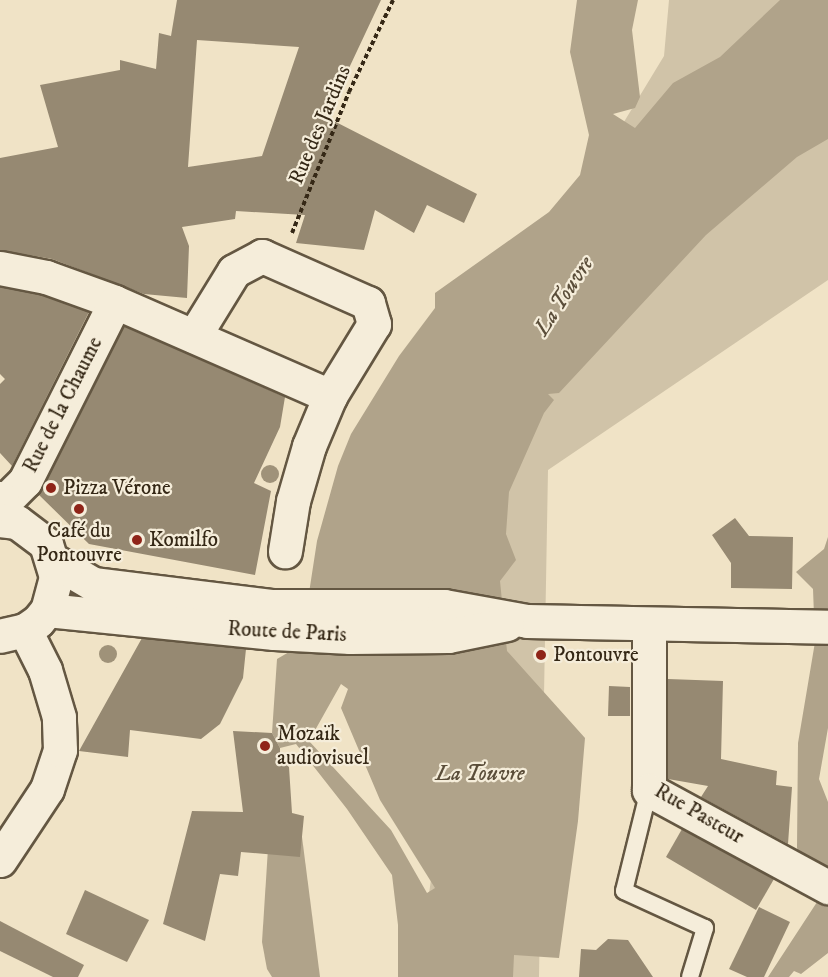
<!DOCTYPE html>
<meta charset="utf-8">
<style>
body{margin:0}
#map{position:relative;width:828px;height:977px;overflow:hidden;background:#f0e3c6;font-family:"IM FELL DW Pica",serif}
div>[style]{position:absolute}
.green>*{inset:0;background:#d0c3a8}
.water>*{inset:0;background:#b0a38a}
.building>*{inset:0;background:#968972}
.path>*{height:4px;margin-top:-2px;transform-origin:0;background:repeating-linear-gradient(90deg,#352816 0 4.5px,transparent 0 7.5px)}
.roads{filter:drop-shadow(2px 0 #645742) drop-shadow(-2px 0 #645742) drop-shadow(0 2px #645742) drop-shadow(0 -2px #645742)}
.service>*{height:16px;margin:-8px;padding:0 8px;transform-origin:8px;border-radius:8px;background:#f5edda}
.minor>*{height:33px;margin:-16.5px;padding:0 16.5px;transform-origin:16.5px;border-radius:16.5px;background:#f5edda}
.tertiary>*{height:33px;margin:-16.5px;padding:0 16.5px;transform-origin:16.5px;border-radius:16.5px;background:#f5edda}
.secondary>*{height:33px;margin:-16.5px;padding:0 16.5px;transform-origin:16.5px;border-radius:16.5px;background:#f5edda}
.trees>*{width:18px;height:18px;margin:-9px;border-radius:50%;background:#9f9279}
.dots>*{width:16px;height:16px;translate:-50% -50%;box-sizing:border-box;border:3px solid #f5edda;border-radius:50%}
span{translate:-50% -50%;white-space:nowrap;text-align:center;line-height:1.15;-webkit-text-stroke:4.5px #f5edda;paint-order:stroke}
.street-label{font-size:21px;color:#352816}
.poi-label{font-size:21px;color:#352816}
.left{translate:0 -50%;text-align:left}
.water-label{font-size:22px;color:#5a4d39;font-style:italic}
</style>
<div id="map">
<div class="green">
<i style="clip-path:polygon(669px 0,828px 0,828px 280px,548px 470px,539px 977px,417px 977px,514px 303px,664px 56px)"></i>
</div>
<div class="water">
<i style="clip-path:polygon(evenodd,577px 0,638px 0,632px 30px,640px 97px,635px 108px,613px 114px,635px 128px,673px 83px,720px 57px,780px 0,828px 0,828px 139px,797px 157px,706px 235px,559px 393px,548px 394px,554px 400px,544px 413px,509px 492px,506px 534px,516px 560px,500px 581px,507px 651px,585px 738px,578px 821px,559px 958px,514px 955px,513px 977px,398px 977px,398px 925px,392px 875px,347px 809px,296px 744px,280px 748px,272px 733px,277px 659px,301px 645px,317px 541px,338px 466px,351px 434px,399px 356px,435px 308px,435px 293px,549px 212px,580px 175px,589px 135px,570px 52px,577px 0,341px 684px,348px 689px,341px 708px,380px 800px,435px 888px,427px 893px,391px 830px,309px 741px,341px 684px)"></i>
<i style="clip-path:polygon(828px 537px,828px 728px,819px 779px,828px 802px,828px 953px,801px 974px,794px 971px,789px 977px,768px 977px,819px 899px,797px 848px,798px 743px,815px 642px,813px 589px,796px 572px,824px 549px)"></i>
<i style="clip-path:polygon(269px 833px,302px 837px,320px 977px,272px 977px,267px 969px,262px 942px)"></i>
</div>
<div class="building">
<i style="clip-path:polygon(evenodd,177px 0,381px 0,326px 117px,477px 194px,464px 223px,427px 205px,414px 233px,375px 210px,364px 250px,296px 243px,305px 215px,236px 211px,235px 219px,182px 227px,189px 246px,187px 298px,144px 294px,52px 259px,0 250px,0 158px,58px 147px,40px 85px,120px 70px,120px 60px,156px 69px,159px 33px,171px 36px,177px 0,197px 40px,299px 47px,262px 156px,188px 167px,197px 40px)"></i>
<i style="clip-path:polygon(0 287px,41px 295px,89px 312px,12px 466px,0 453px,0 384px,5px 379px,0 374px)"></i>
<i style="clip-path:polygon(124px 326px,285px 397px,280px 427px,254px 483px,271px 491px,255px 575px,89px 544px,38px 494px)"></i>
<i style="clip-path:polygon(735px 518px,749px 536px,793px 537px,792px 589px,731px 588px,731px 563px,712px 535px)"></i>
<i style="clip-path:polygon(142px 638px,246px 649px,243px 678px,220px 724px,201px 739px,130px 730px,128px 757px,79px 751px)"></i>
<i style="clip-path:polygon(668px 679px,723px 681px,721px 759px,777px 771px,776px 785px,792px 787px,788px 844px,701px 797px,708px 786px,668px 779px)"></i>
<i style="clip-path:polygon(609px 686px,630px 687px,630px 716px,608px 716px)"></i>
<i style="clip-path:polygon(233px 731px,272px 733px,280px 748px,280px 758px,289px 767px,292px 813px,304px 816px,300px 857px,241px 852px,238px 876px,220px 874px,205px 941px,163px 924px,192px 811px,243px 812px)"></i>
<i style="clip-path:polygon(682px 829px,774px 879px,756px 910px,666px 857px)"></i>
<i style="clip-path:polygon(85px 890px,149px 920px,127px 962px,66px 934px)"></i>
<i style="clip-path:polygon(759px 907px,790px 922px,764px 977px,747px 977px,729px 969px)"></i>
<i style="clip-path:polygon(0 921px,84px 965px,78px 977px,53px 977px,0 951px)"></i>
<i style="clip-path:polygon(608px 939px,628px 940px,653px 977px,579px 977px,581px 949px,596px 950px)"></i>
</div>
<div class="path">
<i style="left:292px;top:233px;width:152px;rotate:-68deg"></i>
<i style="left:349px;top:92px;width:102px;rotate:-64.4deg"></i>
</div>
<div class="roads">
<div class="service">
<i style="left:649px;top:790px;width:104px;rotate:103.9deg"></i>
<i style="left:624px;top:891px;width:89px;rotate:24.6deg"></i>
<i style="left:705px;top:928px;width:51px;rotate:107deg"></i>
</div>
<div class="minor">
<i style="left:0;top:268px;width:47px;rotate:11.1deg"></i>
<i style="left:46px;top:277px;width:73px;rotate:19.9deg"></i>
<i style="left:115px;top:302px;width:235px;rotate:23.6deg"></i>
<i style="left:194px;top:336px;width:76px;rotate:-58.4deg"></i>
<i style="left:234px;top:271px;width:32px;rotate:-28deg"></i>
<i style="left:262px;top:256px;width:116px;rotate:23.9deg"></i>
<i style="left:368px;top:303px;width:22px;rotate:74deg"></i>
<i style="left:374px;top:324px;width:84px;rotate:121.4deg"></i>
<i style="left:330px;top:396px;width:54px;rotate:112.8deg"></i>
<i style="left:309px;top:446px;width:57px;rotate:106.2deg"></i>
<i style="left:293px;top:501px;width:51px;rotate:99.1deg"></i>
<i style="left:3px;top:503px;width:31px;rotate:-45deg"></i>
<i style="left:25px;top:481px;width:200px;rotate:-63.3deg"></i>
<i style="left:0;top:860px;width:85px;rotate:-56.5deg"></i>
<i style="left:47px;top:789px;width:41px;rotate:-71.6deg"></i>
<i style="left:60px;top:750px;width:33px;rotate:-92deg"></i>
<i style="left:59px;top:717px;width:49px;rotate:-106.6deg"></i>
<i style="left:45px;top:670px;width:45px;rotate:-116.6deg"></i>
</div>
<div class="tertiary">
<i style="left:0;top:498px;width:23px;rotate:65deg"></i>
<i style="left:649px;top:624px;width:166px;rotate:90deg"></i>
<i style="left:649px;top:790px;width:204px;rotate:28.5deg"></i>
</div>
<div class="secondary">
<i style="left:0;top:520px;width:17px;rotate:7deg"></i>
<i style="left:17px;top:522px;width:36px;rotate:37deg"></i>
<i style="left:46px;top:544px;width:34px;rotate:73deg"></i>
<i style="left:56px;top:577px;width:34px;rotate:105deg"></i>
<i style="left:47px;top:610px;width:14px;rotate:129deg"></i>
<i style="left:38px;top:621px;width:16px;rotate:145deg"></i>
<i style="left:25px;top:630px;width:26px;rotate:167deg"></i>
<i style="left:54px;top:561px;width:45px;rotate:30.5deg"></i>
<i style="left:93px;top:584px;width:181px;rotate:7deg"></i>
<i style="left:273px;top:606px;width:171px"></i>
<i style="left:444px;top:606px;width:84px;rotate:10.2deg"></i>
<i style="left:527px;top:621px;width:301px;rotate:1.1deg"></i>
<i style="left:47px;top:610px;width:228px;rotate:5.8deg"></i>
<i style="left:274px;top:633px;width:76px;rotate:3deg"></i>
<i style="left:350px;top:637px;width:98px;rotate:-0.6deg"></i>
<i style="left:448px;top:636px;width:60px;rotate:-11.5deg"></i>
</div>
</div>
<div class="trees">
<i style="left:270px;top:474px"></i>
<i style="left:108px;top:654px"></i>
</div>
<div class="dots">
<i style="left:51px;top:488px;background:#8f2418"></i>
<i style="left:79px;top:509px;background:#8f2418"></i>
<i style="left:137px;top:540px;background:#8f2418"></i>
<i style="left:541px;top:655px;background:#8f2418"></i>
<i style="left:265px;top:746px;background:#8f2418"></i>
</div>
<div class="street-label">
<span style="left:320px;top:125px;rotate:-67deg">Rue des Jardins</span>
<span style="left:63px;top:405px;rotate:-63deg">Rue de la Chaume</span>
<span style="left:287px;top:632px;rotate:3deg">Route de Paris</span>
<span style="left:699px;top:814px;rotate:30deg">Rue Pasteur</span>
</div>
<div class="poi-label">
<span class="left" style="left:63px;top:488px">Pizza Vérone</span>
<span style="left:79px;top:543px">Café du<br>Pontouvre</span>
<span class="left" style="left:149px;top:540px">Komilfo</span>
<span class="left" style="left:553px;top:655px">Pontouvre</span>
<span class="left" style="left:277px;top:746px">Mozaïk<br>audiovisuel</span>
</div>
<div class="water-label">
<span style="left:564px;top:296px;rotate:-57deg">La Touvre</span>
<span style="left:480px;top:774px">La Touvre</span>
</div>
</div>
